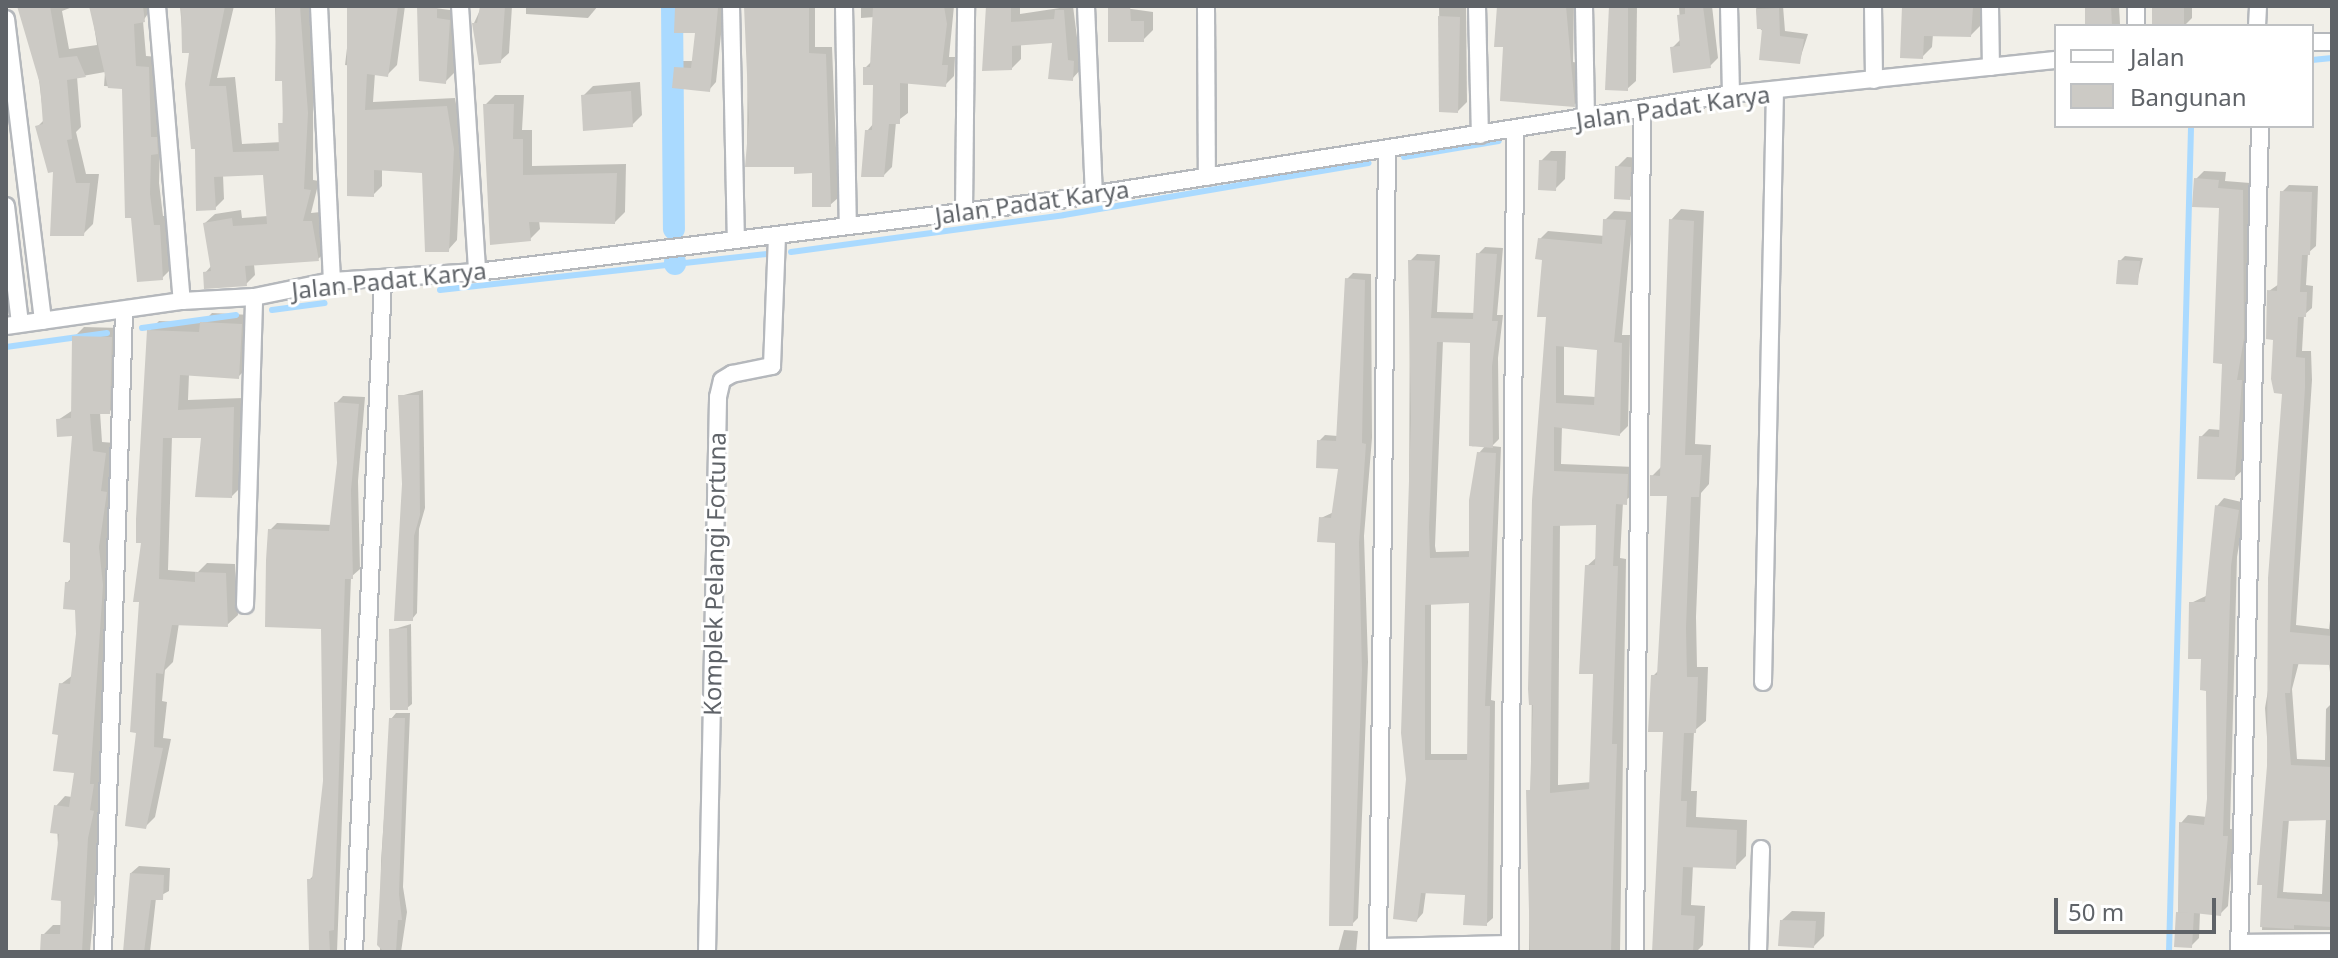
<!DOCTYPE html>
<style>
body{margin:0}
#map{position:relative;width:2338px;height:958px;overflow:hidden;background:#f1efe8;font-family:"Noto Sans",sans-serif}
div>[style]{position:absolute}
.shadow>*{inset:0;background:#0003}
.stream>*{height:6px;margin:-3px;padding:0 3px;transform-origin:3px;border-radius:3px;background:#aadaff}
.canal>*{height:22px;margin:-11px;padding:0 11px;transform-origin:11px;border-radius:11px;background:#aadaff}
.building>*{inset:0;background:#cccac5}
.roads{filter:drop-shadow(2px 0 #b5b8bc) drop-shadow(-2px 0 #b5b8bc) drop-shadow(0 2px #b5b8bc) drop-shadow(0 -2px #b5b8bc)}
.minor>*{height:16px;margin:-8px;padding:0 8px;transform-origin:8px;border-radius:8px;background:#fff}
span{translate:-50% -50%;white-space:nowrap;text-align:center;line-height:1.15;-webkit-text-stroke:6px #fff;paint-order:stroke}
.street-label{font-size:24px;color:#5f6368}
.frame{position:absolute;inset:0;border:8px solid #5f6368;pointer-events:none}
.legend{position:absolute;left:2054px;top:24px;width:260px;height:104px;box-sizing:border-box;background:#fff;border:2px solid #bfc1c3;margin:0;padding:10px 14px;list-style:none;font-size:24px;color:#5f6368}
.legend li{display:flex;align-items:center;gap:16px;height:40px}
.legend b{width:40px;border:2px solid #bfc1c3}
.scale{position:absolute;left:2054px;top:898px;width:162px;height:36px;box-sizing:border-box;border:4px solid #5f6368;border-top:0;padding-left:10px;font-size:24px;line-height:28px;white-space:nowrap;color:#5f6368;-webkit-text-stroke:6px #fff;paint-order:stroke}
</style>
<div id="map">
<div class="shadow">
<i style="clip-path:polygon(22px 6px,75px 6px,62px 11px,69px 49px,97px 45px,91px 6px,153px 6px,143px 21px,146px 56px,159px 57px,167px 142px,160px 149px,159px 183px,163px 216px,169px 216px,172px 268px,162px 278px,124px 87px,104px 86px,105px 72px,77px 77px,81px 127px,76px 132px,86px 174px,99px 174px,93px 224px,83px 234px,37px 127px,44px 120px,35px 48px)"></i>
<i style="clip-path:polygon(180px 6px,234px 6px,217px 78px,235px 77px,242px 144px,282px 142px,284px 79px,277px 79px,275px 6px,313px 6px,313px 180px,319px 181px,311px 213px,321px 212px,328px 250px,318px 259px,254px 264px,255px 275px,246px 284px,205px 273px,212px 265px,205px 223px,215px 214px,241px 210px,242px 218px,268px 216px,265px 173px,223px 175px,224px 199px,215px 208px,192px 51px,184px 51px)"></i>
<i style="clip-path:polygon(352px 6px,405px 6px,397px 65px,388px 74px,375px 73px,373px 102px,455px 98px,462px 138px,457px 240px,448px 250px,424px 171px,382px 168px,382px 186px,373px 195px,352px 66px,345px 65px)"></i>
<i style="clip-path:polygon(419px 6px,458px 11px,454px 73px,445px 82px)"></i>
<i style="clip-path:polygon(482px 6px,512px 6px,509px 53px,500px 61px,474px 23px)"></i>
<i style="clip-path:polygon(526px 6px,598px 6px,588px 18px,526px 14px)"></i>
<i style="clip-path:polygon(679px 6px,724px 6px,716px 82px,709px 90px,676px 68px,683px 61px,694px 61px,697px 31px)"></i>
<i style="clip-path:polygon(748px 6px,827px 6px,815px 8px,815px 47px,832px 47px,838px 198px,830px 205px,814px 171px,796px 165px,747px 165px)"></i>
<i style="clip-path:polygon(861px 6px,954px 6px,949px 57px,955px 57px,954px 76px,945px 85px,908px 82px,908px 113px,896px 122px,892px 167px,884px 175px,867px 131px,874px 123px,875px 83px,865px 68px,872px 61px,875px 17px,861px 18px)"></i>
<i style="clip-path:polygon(988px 6px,1020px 6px,1020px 14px,1073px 6px,1081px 69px,1072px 79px,1054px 41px,1021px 43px,1021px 59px,1012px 68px)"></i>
<i style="clip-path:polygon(1110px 6px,1153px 12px,1153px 30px,1143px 40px)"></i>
<i style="clip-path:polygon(1439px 6px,1466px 6px,1467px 102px,1458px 111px,1441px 110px)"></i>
<i style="clip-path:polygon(1498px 6px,1574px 6px,1573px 62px,1579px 63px,1583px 96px,1574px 105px,1505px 45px)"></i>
<i style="clip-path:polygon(1609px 6px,1637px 6px,1636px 81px,1627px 89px)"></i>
<i style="clip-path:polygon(1679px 6px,1712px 6px,1718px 58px,1710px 66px,1672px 48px,1681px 39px)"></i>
<i style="clip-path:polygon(1756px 6px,1783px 6px,1785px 31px,1808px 34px,1799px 62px,1758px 27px)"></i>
<i style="clip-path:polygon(1904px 6px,1982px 6px,1981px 25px,1971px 35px,1933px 34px,1932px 47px,1922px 57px,1902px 56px)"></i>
<i style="clip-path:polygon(2087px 6px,2119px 6px,2120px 24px,2087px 26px)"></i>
<i style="clip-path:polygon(2154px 6px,2192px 6px,2192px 18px,2184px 26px,2154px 26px)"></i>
<i style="clip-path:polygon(640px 82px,642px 115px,632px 125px,583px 96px,593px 86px)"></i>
<i style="clip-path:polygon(495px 95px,524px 95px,522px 130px,532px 130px,532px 166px,626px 164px,625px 212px,615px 222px,539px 220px,540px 229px,530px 239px,485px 105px)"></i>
<i style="clip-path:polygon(1551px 151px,1566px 151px,1565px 179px,1555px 189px,1541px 161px)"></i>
<i style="clip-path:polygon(1627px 157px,1640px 158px,1639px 188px,1629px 198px,1617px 167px)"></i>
<i style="clip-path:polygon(2204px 171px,2226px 172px,2225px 181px,2250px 183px,2251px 329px,2244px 372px,2249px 373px,2242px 471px,2234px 478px,2201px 437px,2209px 429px,2221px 430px,2224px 362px,2221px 207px,2196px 179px)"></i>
<i style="clip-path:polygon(evenodd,2289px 185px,2318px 186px,2316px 246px,2308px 253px,2306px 285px,2313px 286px,2312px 308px,2304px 315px,2302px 351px,2311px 351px,2312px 380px,2296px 625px,2329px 629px,2332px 604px,2332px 691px,2329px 663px,2299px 662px,2292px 689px,2297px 759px,2325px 760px,2326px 709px,2332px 703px,2332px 930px,2262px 930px,2269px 766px,2265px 708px,2272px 667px,2284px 393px,2269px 291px,2279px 284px,2282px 192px,2289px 185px,2326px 818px,2322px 894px,2283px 892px,2289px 819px,2326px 818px)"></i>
<i style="clip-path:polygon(1681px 209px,1704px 211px,1695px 444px,1711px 445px,1709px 484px,1701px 493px,1696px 617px,1697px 667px,1708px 667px,1706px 721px,1694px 731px,1691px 791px,1697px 791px,1696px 817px,1747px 820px,1746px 856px,1735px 867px,1693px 865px,1691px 905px,1705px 906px,1703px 945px,1696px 952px,1657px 952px,1665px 730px,1653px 676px,1659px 670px,1670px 494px,1652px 476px,1662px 466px,1671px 220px)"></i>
<i style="clip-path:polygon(evenodd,1614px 211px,1633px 212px,1622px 335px,1630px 335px,1628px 426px,1620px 434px,1562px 426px,1561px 464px,1635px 467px,1634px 494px,1623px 502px,1620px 558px,1626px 559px,1620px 952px,1529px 952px,1534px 500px,1548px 315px,1540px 239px,1548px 231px,1605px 236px,1605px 220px,1614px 211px,1564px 345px,1599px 349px,1596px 397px,1564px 395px,1564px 345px,1614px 211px,1599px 522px,1597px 557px,1587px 566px,1595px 672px,1592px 782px,1558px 785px,1560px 524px,1599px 522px)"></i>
<i style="clip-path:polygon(evenodd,1485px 247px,1503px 248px,1497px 315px,1503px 315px,1498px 358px,1499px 439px,1492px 446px,1501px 447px,1491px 700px,1495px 701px,1493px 918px,1486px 924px,1467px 893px,1426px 891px,1423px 913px,1417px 920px,1408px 779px,1410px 261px,1417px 254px,1440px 255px,1437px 312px,1476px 313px,1478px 254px,1485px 247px,1443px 340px,1472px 341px,1486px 445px,1479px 453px,1471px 551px,1436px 552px,1435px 546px,1443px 340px,1485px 247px,1471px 601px,1469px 754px,1431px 754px,1431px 602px,1471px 601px)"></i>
<i style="clip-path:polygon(2125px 256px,2143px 258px,2137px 283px,2120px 261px)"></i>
<i style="clip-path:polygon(1353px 273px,1371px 274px,1372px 438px,1364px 536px,1368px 662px,1358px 918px,1352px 924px,1337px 541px,1321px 518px,1334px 512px,1341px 467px,1319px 441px,1325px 435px,1338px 436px,1347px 279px)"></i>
<i style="clip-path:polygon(6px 276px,9px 300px,6px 303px)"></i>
<i style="clip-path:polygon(212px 313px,251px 315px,248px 367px,238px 377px,189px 374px,188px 400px,243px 398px,242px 486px,232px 496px,204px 435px,172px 436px,168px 570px,198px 572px,207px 563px,235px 564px,238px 615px,227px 625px,179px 623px,173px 662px,165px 670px,162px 701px,167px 702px,163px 738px,171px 739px,155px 817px,145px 827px,138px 731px,149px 331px,159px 321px,202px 323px)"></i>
<i style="clip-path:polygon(84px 327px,121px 328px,119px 402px,109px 412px,100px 412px,102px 442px,115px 443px,110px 481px,116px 482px,108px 536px,112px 574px,99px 775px,99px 801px,103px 802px,90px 952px,42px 952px,43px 935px,53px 925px,62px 925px,56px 806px,65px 796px,72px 797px,76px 771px,60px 733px,61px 684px,73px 675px,78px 634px,77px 608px,67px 583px,72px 577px,74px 434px,58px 420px,73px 410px,74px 337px)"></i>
<i style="clip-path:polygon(423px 390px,425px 508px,419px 529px,417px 613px,412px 619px,400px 396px)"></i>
<i style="clip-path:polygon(343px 396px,365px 397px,358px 481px,360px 569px,351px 577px,337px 952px,313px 952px,309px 880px,315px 874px,325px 781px,323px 627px,270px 530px,277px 523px,332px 525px,339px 463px,336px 403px)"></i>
<i style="clip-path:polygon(2224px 498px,2246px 503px,2237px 557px,2230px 829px,2234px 829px,2228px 906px,2220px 914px,2200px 912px,2199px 938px,2191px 946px,2178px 913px,2181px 823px,2188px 815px,2207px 817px,2208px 689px,2191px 603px,2208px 595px,2217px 506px)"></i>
<i style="clip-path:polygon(411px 624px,412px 704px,407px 708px,391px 630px)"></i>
<i style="clip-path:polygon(396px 713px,410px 713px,403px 887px,407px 912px,401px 952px,380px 952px,381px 861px,391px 719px)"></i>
<i style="clip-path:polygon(139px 866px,170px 868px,169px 891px,156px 898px,150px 952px,126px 952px,131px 873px)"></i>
<i style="clip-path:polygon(1792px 911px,1825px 912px,1824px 936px,1814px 946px,1781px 921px)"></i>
<i style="clip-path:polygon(1344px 930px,1358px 931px,1356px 952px,1338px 952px)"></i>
<i style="clip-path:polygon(2265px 948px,2332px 949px,2332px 952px,2261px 952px)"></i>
</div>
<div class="stream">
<i style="left:2312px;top:60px;width:20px;rotate:-6deg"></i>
<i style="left:1404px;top:157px;width:96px;rotate:-9.6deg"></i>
<i style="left:791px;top:252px;width:275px;rotate:-7.7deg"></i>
<i style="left:1064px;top:215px;width:309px;rotate:-9.7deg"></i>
<i style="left:440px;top:290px;width:329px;rotate:-6.3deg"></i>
<i style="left:272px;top:310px;width:53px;rotate:-7.5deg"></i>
<i style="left:142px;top:328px;width:95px;rotate:-7.9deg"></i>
<i style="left:6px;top:347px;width:102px;rotate:-7.9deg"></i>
<i style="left:2169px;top:952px;width:826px;rotate:-88.47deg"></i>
</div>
<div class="canal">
<i style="left:672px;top:6px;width:223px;rotate:89.5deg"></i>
<i style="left:675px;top:262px;width:2px;rotate:90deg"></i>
</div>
<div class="building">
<i style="clip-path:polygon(17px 6px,50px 6px,59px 58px,77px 56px,86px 77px,67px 80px,72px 139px,67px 140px,76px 183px,90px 183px,84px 236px,50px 236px,53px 172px,48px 173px,35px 126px,43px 124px,40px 84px)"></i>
<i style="clip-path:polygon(89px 6px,143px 6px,145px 22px,134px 24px,136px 66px,149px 67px,151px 137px,157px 137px,158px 154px,151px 155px,150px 194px,154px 225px,160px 225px,163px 280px,137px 282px,131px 218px,125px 218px,122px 89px,108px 88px)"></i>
<i style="clip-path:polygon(181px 6px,225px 6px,209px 86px,226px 86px,233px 152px,279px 151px,278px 123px,283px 123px,282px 81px,275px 81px,276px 6px,300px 6px,308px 113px,304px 189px,311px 190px,303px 221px,312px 221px,319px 261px,245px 266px,247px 286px,204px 289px,203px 272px,211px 271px,203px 223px,232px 218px,233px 226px,267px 224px,263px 175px,214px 177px,216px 210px,196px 211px,195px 149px,191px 149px,185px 84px,189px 53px,182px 53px)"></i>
<i style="clip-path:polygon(347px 6px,398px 6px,388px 77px,367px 74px,365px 110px,447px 106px,454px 149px,449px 252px,425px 252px,422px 173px,374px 170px,374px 197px,347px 196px)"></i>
<i style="clip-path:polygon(417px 6px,437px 6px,437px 18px,450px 20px,446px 84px,419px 81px)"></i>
<i style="clip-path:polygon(480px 6px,505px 6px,501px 63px,479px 65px,472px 23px,477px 23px)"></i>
<i style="clip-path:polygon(744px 6px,809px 6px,809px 53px,826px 54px,831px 207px,812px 207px,812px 173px,794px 174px,794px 167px,745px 167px,749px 120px)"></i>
<i style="clip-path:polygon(873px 6px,944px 6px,947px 24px,942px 65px,948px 65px,946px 87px,900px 83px,900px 124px,889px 124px,884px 177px,861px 177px,865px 130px,872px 130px,873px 85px,863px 85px,863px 67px,870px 67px)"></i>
<i style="clip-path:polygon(986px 6px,1011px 6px,1011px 22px,1054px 19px,1055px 10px,1064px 10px,1068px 60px,1074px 61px,1073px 81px,1048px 79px,1052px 43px,1012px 46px,1012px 70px,982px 71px)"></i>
<i style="clip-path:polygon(1108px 6px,1130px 6px,1131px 21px,1144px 21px,1144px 42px,1108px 42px)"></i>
<i style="clip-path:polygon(1497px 6px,1566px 6px,1575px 107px,1500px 101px,1503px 47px,1494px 47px)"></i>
<i style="clip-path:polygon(1609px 6px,1628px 6px,1628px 91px,1605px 90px)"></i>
<i style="clip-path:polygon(1685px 6px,1703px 6px,1711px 68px,1673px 73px,1670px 47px,1680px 46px,1677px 15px,1685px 14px)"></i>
<i style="clip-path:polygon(1902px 6px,1973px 7px,1971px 37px,1924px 36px,1923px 59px,1900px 58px)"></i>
<i style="clip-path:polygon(2085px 6px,2111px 6px,2112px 26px,2085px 26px)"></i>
<i style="clip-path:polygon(2152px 6px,2184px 6px,2184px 26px,2152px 26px)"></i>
<i style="clip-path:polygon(675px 7px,718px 8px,710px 92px,672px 88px,674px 67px,691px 68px,695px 33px,674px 33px)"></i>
<i style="clip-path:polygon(1779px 8px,1780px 36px,1804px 39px,1800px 64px,1759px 60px,1762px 29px,1757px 29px,1756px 9px)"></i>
<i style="clip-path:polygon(1438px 16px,1460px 17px,1458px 113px,1439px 112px)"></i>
<i style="clip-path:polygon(631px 91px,633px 127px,583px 131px,581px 95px)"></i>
<i style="clip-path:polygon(483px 104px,514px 104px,513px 139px,523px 139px,523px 175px,617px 173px,615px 224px,529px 222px,531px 241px,490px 245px)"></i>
<i style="clip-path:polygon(1539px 160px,1557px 161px,1556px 191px,1538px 190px)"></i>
<i style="clip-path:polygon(1615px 166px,1631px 167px,1630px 200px,1614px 199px)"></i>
<i style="clip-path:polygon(2194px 178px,2219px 180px,2218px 188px,2243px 190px,2244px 338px,2237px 380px,2242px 380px,2235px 480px,2197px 479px,2199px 436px,2219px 437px,2222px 364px,2213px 363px,2219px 208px,2192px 207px)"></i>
<i style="clip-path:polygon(2280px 191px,2312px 192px,2310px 255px,2302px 255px,2300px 292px,2307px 292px,2306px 317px,2298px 317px,2296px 357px,2305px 358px,2305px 388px,2290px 632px,2332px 636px,2332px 665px,2293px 664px,2290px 693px,2285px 693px,2291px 765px,2332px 767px,2332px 820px,2283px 821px,2277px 898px,2332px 902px,2332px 927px,2294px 925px,2294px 929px,2260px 927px,2262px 885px,2257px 885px,2267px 766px,2268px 578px,2282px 394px,2274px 393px,2271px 379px,2273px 340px,2266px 339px,2267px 290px,2277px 291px)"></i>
<i style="clip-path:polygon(evenodd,1603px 219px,1626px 220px,1614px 342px,1622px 343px,1620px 436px,1554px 427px,1554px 471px,1628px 474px,1627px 505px,1616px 504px,1613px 566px,1618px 566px,1612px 744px,1617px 744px,1611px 952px,1530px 952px,1526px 790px,1530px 790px,1533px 705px,1529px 705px,1528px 689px,1532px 500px,1546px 317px,1537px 317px,1542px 260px,1535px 259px,1538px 238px,1602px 244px,1603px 219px,1556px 346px,1597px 350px,1594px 405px,1556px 403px,1556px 346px,1603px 219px,1596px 525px,1595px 565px,1585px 565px,1579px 674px,1593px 674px,1589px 789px,1550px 793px,1553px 526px,1596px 525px)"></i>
<i style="clip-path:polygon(1669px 219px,1694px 221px,1685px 455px,1702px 455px,1699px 497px,1691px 497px,1686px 628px,1687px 677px,1698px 677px,1696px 733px,1684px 733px,1681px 801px,1687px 801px,1686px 827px,1737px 830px,1736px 869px,1683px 867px,1681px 915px,1695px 916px,1693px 952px,1652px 952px,1663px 732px,1648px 732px,1651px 675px,1657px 675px,1667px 496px,1650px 496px,1650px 475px,1660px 476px)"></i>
<i style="clip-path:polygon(evenodd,1476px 253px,1497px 254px,1492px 321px,1498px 321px,1492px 366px,1493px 448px,1469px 446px,1470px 343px,1437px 342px,1429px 527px,1430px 558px,1469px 557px,1469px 500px,1477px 452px,1496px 453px,1485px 706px,1490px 706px,1487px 926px,1463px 925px,1465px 895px,1421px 893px,1417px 922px,1393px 919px,1406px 779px,1401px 733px,1411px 418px,1408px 260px,1435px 261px,1431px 318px,1473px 319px,1476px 253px,1469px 603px,1467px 760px,1425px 760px,1425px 605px,1469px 603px)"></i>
<i style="clip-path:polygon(2118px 260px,2140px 261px,2138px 285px,2116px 284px)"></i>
<i style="clip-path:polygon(1345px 278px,1365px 280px,1362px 443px,1366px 444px,1359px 543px,1362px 670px,1353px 926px,1329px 926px,1335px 543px,1317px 542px,1319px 517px,1331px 518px,1338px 469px,1316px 468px,1317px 440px,1336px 441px)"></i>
<i style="clip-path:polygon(200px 322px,242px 324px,239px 379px,180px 375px,178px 410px,234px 407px,232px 498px,195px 497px,201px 438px,163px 438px,159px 579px,195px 582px,195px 572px,226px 573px,228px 627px,172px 625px,163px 674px,156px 673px,154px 747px,163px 748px,146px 829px,125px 826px,136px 733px,130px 732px,139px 602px,133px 602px,141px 543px,136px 543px,136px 519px,147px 330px,199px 332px)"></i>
<i style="clip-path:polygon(72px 336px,112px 337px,110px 414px,90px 414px,93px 451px,106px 453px,101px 491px,107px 492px,99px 547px,103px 585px,90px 784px,94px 784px,90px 810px,94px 811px,88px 838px,82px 952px,40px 952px,41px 934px,60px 934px,61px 901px,51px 900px,59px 834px,50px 833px,54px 805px,69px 807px,74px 773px,53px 771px,58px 735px,52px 734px,59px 683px,70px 684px,76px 634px,75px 610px,63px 609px,65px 582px,70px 582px,70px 543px,63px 542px,72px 436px,57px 437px,56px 419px,71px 418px)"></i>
<i style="clip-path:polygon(398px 395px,419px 395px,420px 515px,414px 536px,413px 621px,394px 621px,402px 484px)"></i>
<i style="clip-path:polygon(334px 402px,359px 404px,351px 490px,353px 579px,345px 579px,334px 930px,329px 931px,330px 952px,309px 952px,307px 879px,312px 879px,323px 781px,321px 629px,265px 627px,266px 560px,268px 529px,329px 531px,337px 463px)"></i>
<i style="clip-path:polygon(2215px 505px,2239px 510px,2231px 566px,2223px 836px,2228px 836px,2221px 916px,2194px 913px,2192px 948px,2174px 947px,2176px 912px,2191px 913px,2178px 912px,2179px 822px,2204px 825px,2207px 799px,2206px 691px,2200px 690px,2201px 659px,2188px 659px,2189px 602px,2205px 602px)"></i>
<i style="clip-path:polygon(407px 628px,408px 710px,390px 710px,389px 629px)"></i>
<i style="clip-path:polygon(389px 718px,405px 718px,399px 894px,402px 920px,398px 920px,396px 952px,384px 952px,377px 945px)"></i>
<i style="clip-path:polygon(130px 873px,164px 875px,163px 900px,151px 900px,144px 952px,123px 952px)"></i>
<i style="clip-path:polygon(1780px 920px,1816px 921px,1814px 948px,1778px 946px)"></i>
</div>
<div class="roads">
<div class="minor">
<i style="left:157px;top:6px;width:296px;rotate:85.2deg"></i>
<i style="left:319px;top:6px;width:275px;rotate:87.3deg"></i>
<i style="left:460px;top:6px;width:267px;rotate:86.3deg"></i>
<i style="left:731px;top:6px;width:233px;rotate:88.8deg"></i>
<i style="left:844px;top:6px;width:220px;rotate:89deg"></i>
<i style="left:1086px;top:6px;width:188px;rotate:87.6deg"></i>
<i style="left:1206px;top:6px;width:171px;rotate:89.7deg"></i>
<i style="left:1477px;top:6px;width:129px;rotate:88.7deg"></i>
<i style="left:1584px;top:6px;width:113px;rotate:89deg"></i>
<i style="left:1729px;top:6px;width:88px;rotate:88.7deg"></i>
<i style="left:1873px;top:6px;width:74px;rotate:89.2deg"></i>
<i style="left:1990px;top:6px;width:61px;rotate:89.1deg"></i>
<i style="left:6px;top:19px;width:304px;rotate:83deg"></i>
<i style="left:2136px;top:26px;width:20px;rotate:-90deg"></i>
<i style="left:2257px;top:26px;width:20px;rotate:-87deg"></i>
<i style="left:2312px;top:42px;width:20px"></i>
<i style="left:6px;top:206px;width:118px;rotate:83.2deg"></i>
<i style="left:964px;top:211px;width:205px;rotate:-89.4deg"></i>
<i style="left:6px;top:326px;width:178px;rotate:-8.1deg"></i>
<i style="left:182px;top:301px;width:72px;rotate:-3.2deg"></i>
<i style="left:254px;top:297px;width:80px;rotate:-11.6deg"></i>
<i style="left:332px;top:281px;width:145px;rotate:-3.6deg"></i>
<i style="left:477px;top:272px;width:586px;rotate:-7.05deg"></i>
<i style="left:1059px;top:200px;width:680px;rotate:-8.96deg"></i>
<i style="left:1731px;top:94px;width:327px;rotate:-6deg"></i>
<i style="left:245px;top:605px;width:308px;rotate:-88.3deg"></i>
<i style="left:1763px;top:682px;width:591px;rotate:-88.84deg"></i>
<i style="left:2240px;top:943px;width:92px;rotate:-0.6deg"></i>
<i style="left:1378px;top:947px;width:132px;rotate:-1.3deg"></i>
<i style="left:103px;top:952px;width:640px;rotate:-88.12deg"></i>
<i style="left:354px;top:952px;width:673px;rotate:-87.53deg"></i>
<i style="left:707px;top:952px;width:555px;rotate:-88.86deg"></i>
<i style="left:718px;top:397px;width:17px;rotate:-77deg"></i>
<i style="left:722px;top:380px;width:12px;rotate:-31deg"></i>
<i style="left:732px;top:374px;width:41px;rotate:-11.3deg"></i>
<i style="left:772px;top:366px;width:131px;rotate:-87.8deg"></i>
<i style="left:1378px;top:952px;width:802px;rotate:-89.36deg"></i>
<i style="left:1510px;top:952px;width:821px;rotate:-89.65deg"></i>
<i style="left:1635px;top:952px;width:841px;rotate:-89.52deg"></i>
<i style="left:1758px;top:952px;width:103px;rotate:-88.3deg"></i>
<i style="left:2239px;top:952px;width:826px;rotate:-88.54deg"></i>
</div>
</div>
<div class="street-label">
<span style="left:1673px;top:107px;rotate:-8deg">Jalan Padat Karya</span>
<span style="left:1032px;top:202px;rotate:-8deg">Jalan Padat Karya</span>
<span style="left:389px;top:280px;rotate:-6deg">Jalan Padat Karya</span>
<span style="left:714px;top:574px;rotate:-89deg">Komplek Pelangi Fortuna</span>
</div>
<div class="frame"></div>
<ul class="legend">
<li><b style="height:10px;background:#fff"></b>Jalan</li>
<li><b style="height:22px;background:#cccac5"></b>Bangunan</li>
</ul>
<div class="scale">50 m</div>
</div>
